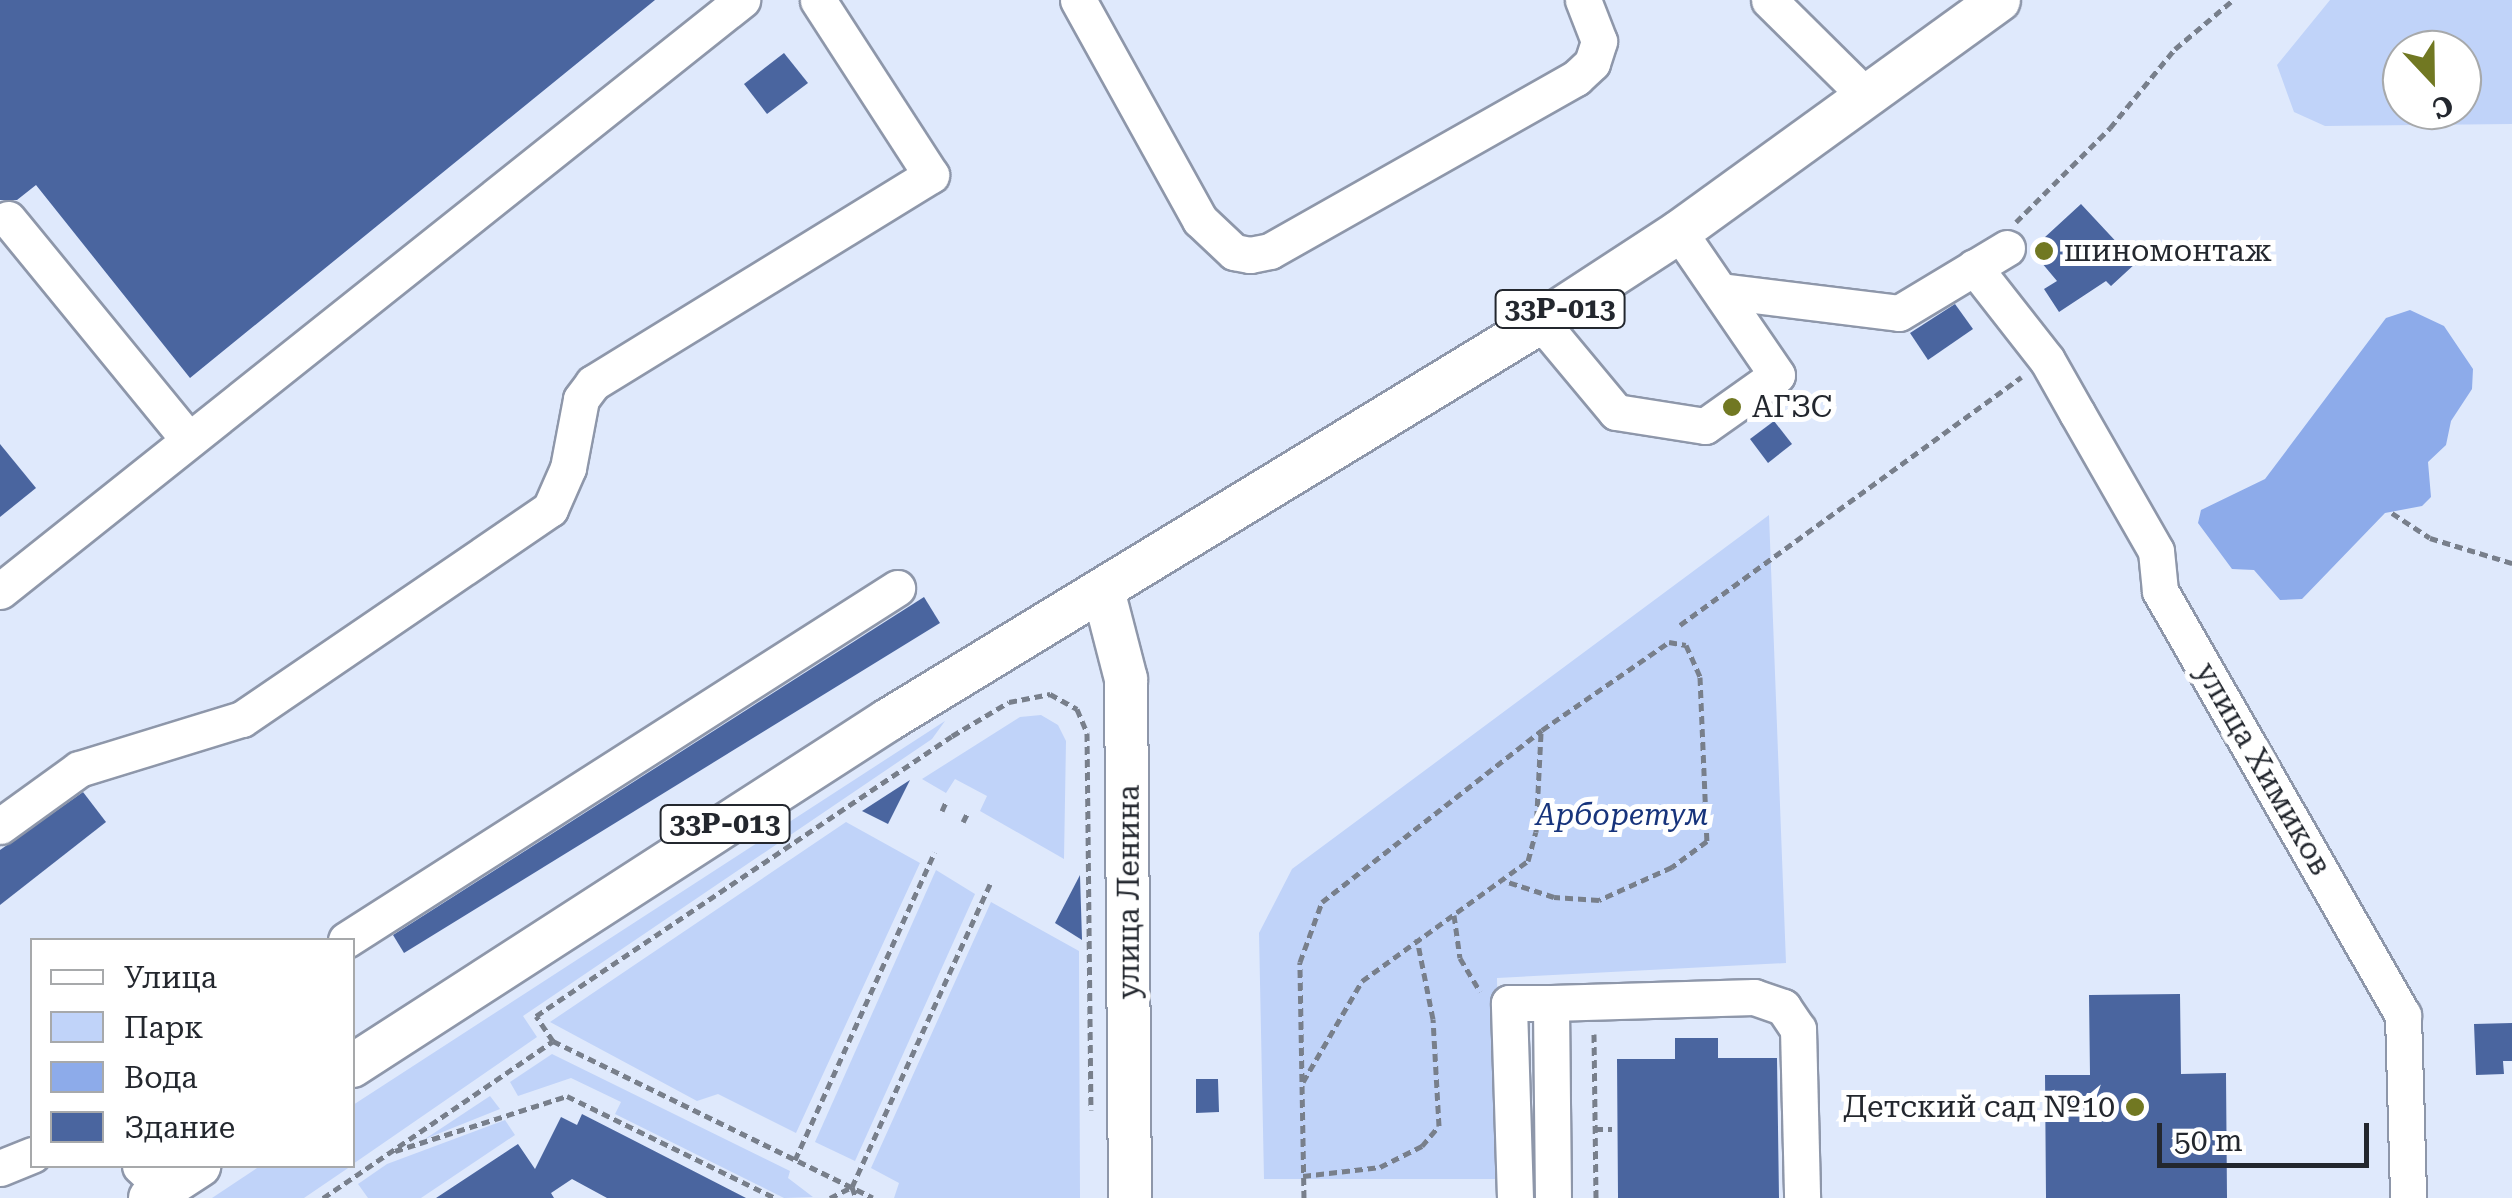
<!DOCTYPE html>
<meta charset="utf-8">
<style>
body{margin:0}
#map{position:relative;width:2512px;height:1198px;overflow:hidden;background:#dfe9fc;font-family:"Roboto Serif",serif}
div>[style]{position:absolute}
.green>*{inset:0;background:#c0d3f9}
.water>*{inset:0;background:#8dabea}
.building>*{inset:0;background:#4a659f}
.path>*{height:5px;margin-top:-2.5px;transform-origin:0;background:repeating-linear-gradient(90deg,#787f8b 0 8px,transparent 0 13px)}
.roads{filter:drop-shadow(2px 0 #8e97aa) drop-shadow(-2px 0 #8e97aa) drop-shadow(0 2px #8e97aa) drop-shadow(0 -2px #8e97aa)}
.minor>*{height:35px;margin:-17.5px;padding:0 17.5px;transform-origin:17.5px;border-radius:17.5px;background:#fff}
.major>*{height:42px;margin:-21px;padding:0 21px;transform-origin:21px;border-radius:21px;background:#fff}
.dots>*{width:28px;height:28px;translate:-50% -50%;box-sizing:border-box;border:5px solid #fff;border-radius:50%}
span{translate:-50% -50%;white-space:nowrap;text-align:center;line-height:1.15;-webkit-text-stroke:10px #fff;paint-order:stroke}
.shield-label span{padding:2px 8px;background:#fff;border:2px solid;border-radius:8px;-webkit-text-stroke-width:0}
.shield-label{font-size:28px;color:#23272e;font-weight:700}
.poi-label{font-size:30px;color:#23272e}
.left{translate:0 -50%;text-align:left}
.right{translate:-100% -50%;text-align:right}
.street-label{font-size:30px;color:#23272e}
.park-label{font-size:30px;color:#17347c;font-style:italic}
.legend{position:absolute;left:30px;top:938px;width:325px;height:230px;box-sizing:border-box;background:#fff;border:2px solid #a7a9ab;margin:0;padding:12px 18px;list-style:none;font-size:30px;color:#23272e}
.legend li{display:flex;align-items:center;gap:20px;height:50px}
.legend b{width:50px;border:2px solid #a7a9ab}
.north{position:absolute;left:2382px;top:30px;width:100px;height:100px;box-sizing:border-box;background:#fff;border:2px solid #a7a9ab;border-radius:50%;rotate:158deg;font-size:28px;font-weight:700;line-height:40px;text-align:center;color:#23272e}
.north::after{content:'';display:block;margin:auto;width:35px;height:45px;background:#717822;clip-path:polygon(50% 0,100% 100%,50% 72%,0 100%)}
.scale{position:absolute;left:2157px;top:1123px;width:212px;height:45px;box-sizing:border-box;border:5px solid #23272e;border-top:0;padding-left:12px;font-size:30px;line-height:35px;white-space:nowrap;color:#23272e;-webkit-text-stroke:8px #fff;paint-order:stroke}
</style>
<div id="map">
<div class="green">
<i style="clip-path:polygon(evenodd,2330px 0,2512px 0,2512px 124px,2325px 126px,2294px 112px,2277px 65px,2330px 0,2402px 50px,2462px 50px,2462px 110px,2402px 110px,2402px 50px)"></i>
<i style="clip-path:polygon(1769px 515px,1786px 963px,1497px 978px,1501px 1179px,1264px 1179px,1259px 933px,1292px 869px)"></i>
<i style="clip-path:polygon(1041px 715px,1058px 725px,1066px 741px,1064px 859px,980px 811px,987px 796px,955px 779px,946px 793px,922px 779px,1020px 717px)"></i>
<i style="clip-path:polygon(945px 721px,932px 739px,523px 1016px,537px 1037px,353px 1164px,353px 1105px)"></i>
<i style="clip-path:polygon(846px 822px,920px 863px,796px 1133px,718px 1094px,697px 1101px,550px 1022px)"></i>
<i style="clip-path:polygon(936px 870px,975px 894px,855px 1161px,815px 1142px)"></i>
<i style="clip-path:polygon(991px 902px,1079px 951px,1080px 1198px,894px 1198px,899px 1183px,871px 1168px)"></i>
<i style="clip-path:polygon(552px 1054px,790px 1171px,788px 1178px,813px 1197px,784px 1198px,615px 1114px,621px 1102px,571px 1078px,518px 1096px,510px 1082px)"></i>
<i style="clip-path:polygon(490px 1096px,500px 1109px,425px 1139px)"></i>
<i style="clip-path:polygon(505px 1120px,515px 1135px,421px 1198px,368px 1198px,358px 1184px,387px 1164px)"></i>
<i style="clip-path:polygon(260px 1166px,351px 1166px,304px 1198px,212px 1198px)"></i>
</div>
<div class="water">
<i style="clip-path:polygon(2410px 310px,2444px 326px,2473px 369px,2472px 389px,2451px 421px,2446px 445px,2428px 462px,2431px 497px,2422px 506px,2385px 513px,2302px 599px,2280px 600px,2254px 570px,2232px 569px,2198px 523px,2201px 510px,2265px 479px,2386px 318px)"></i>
</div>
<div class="building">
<i style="clip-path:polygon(0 0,655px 0,190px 378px,36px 185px,17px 200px,0 200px)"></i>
<i style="clip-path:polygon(784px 53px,808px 83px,767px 114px,744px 84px)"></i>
<i style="clip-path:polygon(2081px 204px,2136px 263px,2111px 286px,2106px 281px,2059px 312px,2044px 289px,2057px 281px,2031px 250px)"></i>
<i style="clip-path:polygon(1955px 304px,1973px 329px,1928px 360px,1910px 333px)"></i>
<i style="clip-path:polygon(1774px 421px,1792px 444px,1768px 463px,1750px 439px)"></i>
<i style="clip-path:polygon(0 444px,36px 488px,0 517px)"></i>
<i style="clip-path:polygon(924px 597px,940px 623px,404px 953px,393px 935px)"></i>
<i style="clip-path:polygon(910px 780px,888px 824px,862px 811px)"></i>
<i style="clip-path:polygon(83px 792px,106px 822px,0 905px,0 850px)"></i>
<i style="clip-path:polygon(1080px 875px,1082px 940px,1055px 923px)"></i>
<i style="clip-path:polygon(2180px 994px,2181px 1074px,2226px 1073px,2227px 1198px,2046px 1198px,2045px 1075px,2090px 1075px,2089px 995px)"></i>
<i style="clip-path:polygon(2512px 1023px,2512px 1061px,2503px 1061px,2504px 1074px,2476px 1075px,2474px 1024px)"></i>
<i style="clip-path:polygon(1675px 1038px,1718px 1038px,1718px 1058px,1777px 1058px,1779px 1198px,1618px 1198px,1617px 1059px,1675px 1059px)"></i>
<i style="clip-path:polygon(1196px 1079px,1218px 1079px,1219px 1112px,1196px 1113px)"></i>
<i style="clip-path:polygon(582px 1114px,631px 1139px,746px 1198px,607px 1198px,572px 1179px,551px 1193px,554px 1198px,436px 1198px,518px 1144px,535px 1169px,561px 1117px,577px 1125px)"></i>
</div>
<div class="path">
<i style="left:2016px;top:222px;width:133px;rotate:-45deg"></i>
<i style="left:2110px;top:128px;width:102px;rotate:-50.6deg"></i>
<i style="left:2175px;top:49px;width:76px;rotate:-40.2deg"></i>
<i style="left:2392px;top:513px;width:45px;rotate:33.3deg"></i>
<i style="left:2430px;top:538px;width:86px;rotate:17deg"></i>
<i style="left:1680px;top:625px;width:422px;rotate:-36deg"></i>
<i style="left:942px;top:811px;width:12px;rotate:-66deg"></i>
<i style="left:963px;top:822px;width:11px;rotate:-63deg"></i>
<i style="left:1454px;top:915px;width:43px;rotate:82.1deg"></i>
<i style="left:1460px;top:958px;width:39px;rotate:59deg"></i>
<i style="left:1594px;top:1034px;width:164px;rotate:89.3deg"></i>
<i style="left:553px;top:1041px;width:30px;rotate:-124deg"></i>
<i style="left:536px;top:1016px;width:501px;rotate:-33.94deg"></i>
<i style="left:952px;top:736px;width:66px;rotate:-30.8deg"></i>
<i style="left:1009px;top:702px;width:42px;rotate:-11deg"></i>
<i style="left:1050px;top:694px;width:31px;rotate:29deg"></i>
<i style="left:1077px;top:709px;width:26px;rotate:67deg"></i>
<i style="left:1087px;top:733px;width:377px;rotate:89.4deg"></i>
<i style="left:1303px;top:1082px;width:117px;rotate:-59.7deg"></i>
<i style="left:1362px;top:981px;width:205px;rotate:-35.9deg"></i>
<i style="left:1528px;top:861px;width:30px;rotate:-75deg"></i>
<i style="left:1536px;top:832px;width:100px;rotate:-87.1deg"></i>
<i style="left:1595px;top:1129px;width:17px"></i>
<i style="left:395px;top:1151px;width:181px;rotate:-17.7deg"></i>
<i style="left:567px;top:1096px;width:232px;rotate:26.1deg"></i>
<i style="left:795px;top:1160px;width:338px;rotate:-65.6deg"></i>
<i style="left:1303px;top:1176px;width:78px;rotate:-6.7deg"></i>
<i style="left:1380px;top:1167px;width:47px;rotate:-26.6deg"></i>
<i style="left:1422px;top:1146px;width:26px;rotate:-50deg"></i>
<i style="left:1439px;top:1126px;width:107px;rotate:-93.2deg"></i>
<i style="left:1433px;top:1019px;width:82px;rotate:-101.3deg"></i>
<i style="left:852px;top:1187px;width:12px;rotate:70deg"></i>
<i style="left:323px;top:1198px;width:278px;rotate:-34.3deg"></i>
<i style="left:553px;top:1041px;width:356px;rotate:26.1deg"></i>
<i style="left:830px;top:1198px;width:25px;rotate:-27deg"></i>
<i style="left:852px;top:1187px;width:333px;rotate:-65.5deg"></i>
<i style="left:1304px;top:1198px;width:236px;rotate:-91deg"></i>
<i style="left:1300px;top:962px;width:64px;rotate:-69.9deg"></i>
<i style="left:1322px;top:902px;width:279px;rotate:-38deg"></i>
<i style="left:1542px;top:730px;width:155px;rotate:-34.7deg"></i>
<i style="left:1669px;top:642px;width:17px;rotate:10deg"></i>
<i style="left:1686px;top:645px;width:35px;rotate:66deg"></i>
<i style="left:1700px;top:677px;width:164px;rotate:87.6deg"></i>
<i style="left:1707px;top:841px;width:44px;rotate:143.4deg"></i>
<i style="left:1672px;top:867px;width:80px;rotate:155.7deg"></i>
<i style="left:1599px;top:900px;width:45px;rotate:-176.2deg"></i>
<i style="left:1554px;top:897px;width:52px;rotate:-161.9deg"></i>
</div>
<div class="roads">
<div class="minor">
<i style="left:1078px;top:0;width:252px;rotate:61deg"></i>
<i style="left:1200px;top:220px;width:47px;rotate:43.3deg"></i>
<i style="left:1234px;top:252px;width:16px;rotate:11deg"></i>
<i style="left:1250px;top:255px;width:20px;rotate:-11deg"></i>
<i style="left:1270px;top:251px;width:352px;rotate:-29.5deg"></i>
<i style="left:1576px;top:78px;width:22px;rotate:-43deg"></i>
<i style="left:1592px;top:63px;width:23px;rotate:-72deg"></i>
<i style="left:1599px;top:41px;width:44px;rotate:-111.3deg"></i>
<i style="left:1769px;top:0;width:138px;rotate:44.7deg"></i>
<i style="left:8px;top:219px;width:283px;rotate:50.7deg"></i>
<i style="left:1974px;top:267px;width:118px;rotate:51.9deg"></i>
<i style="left:2047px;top:360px;width:61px;rotate:60.5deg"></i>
<i style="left:2077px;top:413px;width:159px;rotate:60.2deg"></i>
<i style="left:2156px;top:551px;width:40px;rotate:84.3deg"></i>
<i style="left:2160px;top:591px;width:489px;rotate:60.2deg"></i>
<i style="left:2403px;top:1015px;width:183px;rotate:88.4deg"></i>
<i style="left:1721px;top:291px;width:179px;rotate:7deg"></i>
<i style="left:1899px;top:313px;width:126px;rotate:-31deg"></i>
<i style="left:1541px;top:322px;width:117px;rotate:50.2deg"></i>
<i style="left:1616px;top:412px;width:90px;rotate:8.9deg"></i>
<i style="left:1705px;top:426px;width:88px;rotate:-35.3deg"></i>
<i style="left:1777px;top:375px;width:173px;rotate:-124.4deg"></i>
<i style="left:0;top:591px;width:949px;rotate:-38.54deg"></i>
<i style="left:0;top:826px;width:97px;rotate:-35.8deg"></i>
<i style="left:79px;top:769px;width:170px;rotate:-17.1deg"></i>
<i style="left:242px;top:719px;width:373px;rotate:-34.3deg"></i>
<i style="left:550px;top:509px;width:45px;rotate:-66.3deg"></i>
<i style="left:568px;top:468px;width:70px;rotate:-79.3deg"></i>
<i style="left:581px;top:399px;width:20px;rotate:-53deg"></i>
<i style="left:593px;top:383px;width:397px;rotate:-31.6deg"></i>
<i style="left:931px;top:175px;width:208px;rotate:-122.9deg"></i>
<i style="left:346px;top:940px;width:654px;rotate:-32.57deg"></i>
<i style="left:140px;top:1166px;width:33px;rotate:43deg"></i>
<i style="left:0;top:1168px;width:35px;rotate:-22deg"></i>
<i style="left:1515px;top:1198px;width:195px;rotate:-91.8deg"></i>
<i style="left:1509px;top:1003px;width:42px"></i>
<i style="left:1553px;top:1198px;width:195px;rotate:-90.6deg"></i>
<i style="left:1551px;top:1003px;width:203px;rotate:-1.7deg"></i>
<i style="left:1754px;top:997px;width:31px;rotate:19deg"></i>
<i style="left:1783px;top:1007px;width:27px;rotate:56deg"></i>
<i style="left:1798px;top:1029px;width:169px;rotate:88.6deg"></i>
</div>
<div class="major">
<i style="left:1103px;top:590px;width:92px;rotate:75.5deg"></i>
<i style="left:1126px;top:679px;width:519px;rotate:89.56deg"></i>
<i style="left:352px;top:1066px;width:638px;rotate:-32.84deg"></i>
<i style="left:888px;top:720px;width:765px;rotate:-31.36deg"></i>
<i style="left:1541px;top:322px;width:165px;rotate:-33.1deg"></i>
<i style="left:1679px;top:232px;width:395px;rotate:-35.9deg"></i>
<i style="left:150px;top:1198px;width:59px;rotate:-33.1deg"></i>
</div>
</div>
<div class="dots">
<i style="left:2044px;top:251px;background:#717822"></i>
<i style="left:1732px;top:407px;background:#717822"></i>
<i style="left:2135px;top:1107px;background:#717822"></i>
</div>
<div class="shield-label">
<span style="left:1560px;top:309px">33Р-013</span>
<span style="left:725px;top:824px">33Р-013</span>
</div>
<div class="poi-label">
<span class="left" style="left:2064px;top:251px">шиномонтаж</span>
<span class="left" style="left:1752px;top:407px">АГЗС</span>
<span class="right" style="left:2115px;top:1107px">Детский сад №10</span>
</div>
<div class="street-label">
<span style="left:2263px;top:769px;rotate:60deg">улица Химиков</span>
<span style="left:1129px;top:892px;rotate:-90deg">улица Ленина</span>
</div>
<div class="park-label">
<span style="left:1622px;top:815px">Арборетум</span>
</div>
<ul class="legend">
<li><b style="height:12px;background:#fff"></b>Улица</li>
<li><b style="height:28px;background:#c0d3f9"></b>Парк</li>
<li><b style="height:28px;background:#8dabea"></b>Вода</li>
<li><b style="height:28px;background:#4a659f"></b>Здание</li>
</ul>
<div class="north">С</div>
<div class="scale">50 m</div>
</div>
